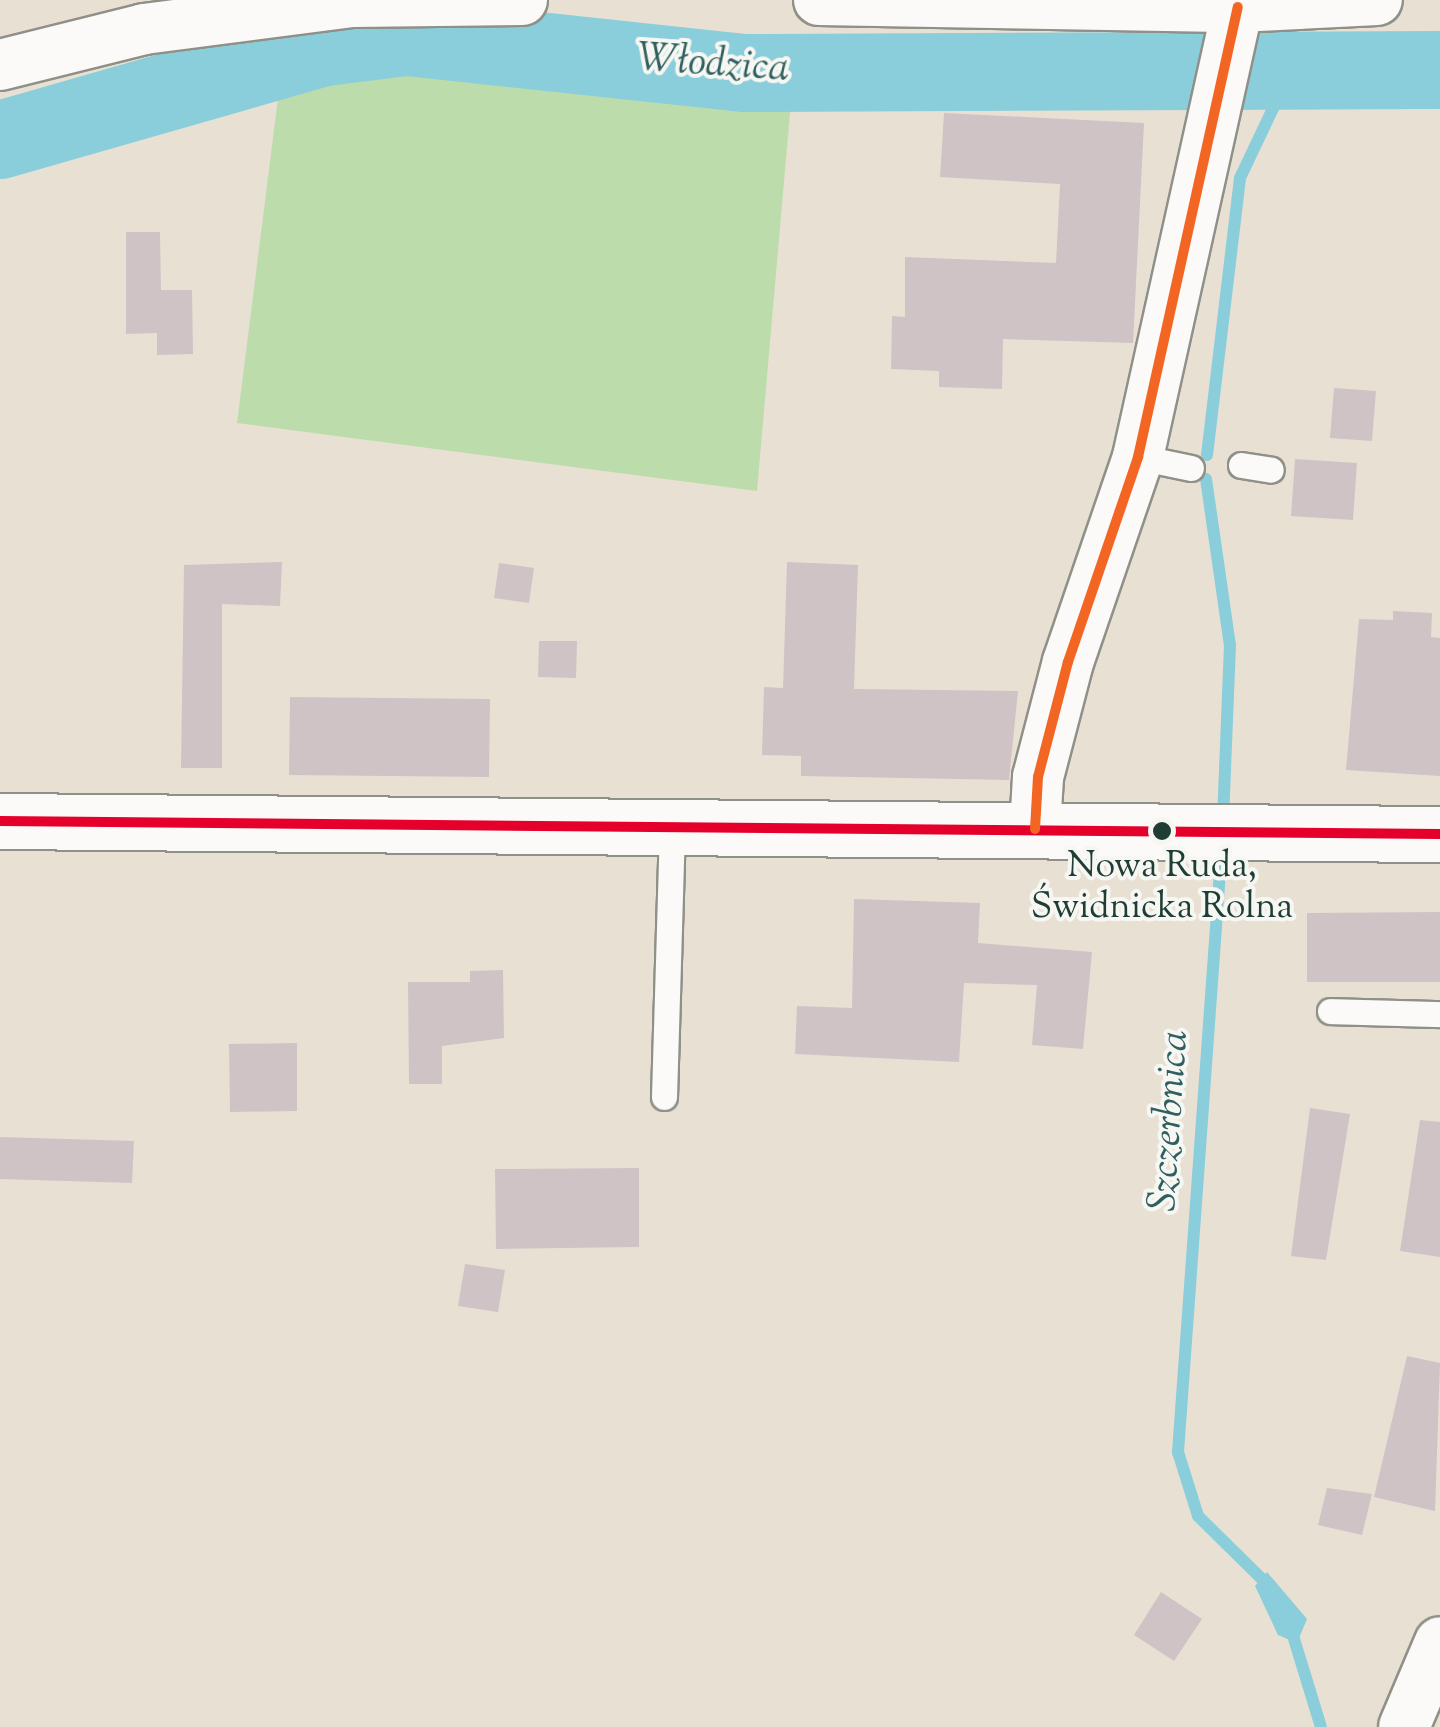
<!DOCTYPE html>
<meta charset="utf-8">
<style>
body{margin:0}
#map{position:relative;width:1440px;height:1727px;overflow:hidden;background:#e8e1d3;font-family:"Sorts Mill Goudy",serif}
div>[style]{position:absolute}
.green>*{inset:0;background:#bddcac}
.water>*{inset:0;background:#89ceda}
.stream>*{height:12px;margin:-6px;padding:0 6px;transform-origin:6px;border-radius:6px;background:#89ceda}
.river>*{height:78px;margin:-39px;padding:0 39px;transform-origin:39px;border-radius:39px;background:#89ceda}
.building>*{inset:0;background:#cfc3c6}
.roads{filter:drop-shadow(2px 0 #8f9088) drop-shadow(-2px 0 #8f9088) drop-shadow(0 2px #8f9088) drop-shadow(0 -2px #8f9088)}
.service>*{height:25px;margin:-12.5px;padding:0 12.5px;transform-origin:12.5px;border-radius:12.5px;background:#fcfaf8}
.minor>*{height:50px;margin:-25px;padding:0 25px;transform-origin:25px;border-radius:25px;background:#fcfaf8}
.tertiary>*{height:55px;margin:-27.5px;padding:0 27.5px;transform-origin:27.5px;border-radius:27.5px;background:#fcfaf8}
.bus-1>*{height:10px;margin:-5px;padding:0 5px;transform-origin:5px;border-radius:5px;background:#e4002b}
.bus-2>*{height:10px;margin:-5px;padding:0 5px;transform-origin:5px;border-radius:5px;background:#f26522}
.dots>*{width:28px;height:28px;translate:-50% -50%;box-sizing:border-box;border:5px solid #f6f6f2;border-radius:50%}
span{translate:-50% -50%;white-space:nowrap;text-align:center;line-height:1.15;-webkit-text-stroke:8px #f6f6f2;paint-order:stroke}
.bus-label{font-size:36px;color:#1f3d34}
.water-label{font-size:40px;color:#2f5f5e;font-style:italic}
</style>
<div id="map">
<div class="green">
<i style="clip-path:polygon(407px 37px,744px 73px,791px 102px,757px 491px,237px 423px,279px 90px,325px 47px)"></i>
</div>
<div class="water">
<i style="clip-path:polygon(1267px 1572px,1307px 1619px,1297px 1643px,1278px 1635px,1255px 1586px)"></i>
</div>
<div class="stream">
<i style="left:1207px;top:455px;width:279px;rotate:-83.2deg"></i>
<i style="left:1240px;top:178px;width:112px;rotate:-64.6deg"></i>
<i style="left:1206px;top:479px;width:168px;rotate:81.8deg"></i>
<i style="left:1230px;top:645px;width:174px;rotate:92.3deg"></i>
<i style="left:1222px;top:844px;width:610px;rotate:94.14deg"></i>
<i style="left:1178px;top:1452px;width:67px;rotate:72.6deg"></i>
<i style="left:1198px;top:1516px;width:98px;rotate:44.6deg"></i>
<i style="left:1291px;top:1629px;width:102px;rotate:73deg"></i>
</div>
<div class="river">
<i style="left:0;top:140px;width:338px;rotate:-16deg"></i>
<i style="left:325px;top:47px;width:83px;rotate:-7deg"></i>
<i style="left:407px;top:37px;width:339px;rotate:6.1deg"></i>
<i style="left:744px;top:73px;width:696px;rotate:-0.25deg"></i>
</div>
<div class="building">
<i style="clip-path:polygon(944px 113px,1144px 123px,1133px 343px,1003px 339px,1002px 389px,939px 387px,939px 371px,891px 369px,892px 316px,905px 317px,905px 257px,1056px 263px,1060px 184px,940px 177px)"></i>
<i style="clip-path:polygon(126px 232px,160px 232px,161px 290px,192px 290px,193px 354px,157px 355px,157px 333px,126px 334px)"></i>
<i style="clip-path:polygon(1334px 388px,1376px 391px,1372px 441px,1330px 438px)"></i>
<i style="clip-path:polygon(1295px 459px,1357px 463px,1353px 520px,1291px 516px)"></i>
<i style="clip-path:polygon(282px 562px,280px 606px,222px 604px,222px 768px,181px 768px,184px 565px)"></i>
<i style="clip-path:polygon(787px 562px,858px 565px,854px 689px,1018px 691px,1009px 780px,801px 776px,801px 756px,762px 755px,764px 687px,783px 688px)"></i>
<i style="clip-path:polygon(499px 563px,534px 568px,529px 603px,494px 598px)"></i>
<i style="clip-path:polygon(1393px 611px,1432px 613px,1431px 637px,1440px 638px,1440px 776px,1346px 770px,1359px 619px,1393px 620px)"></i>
<i style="clip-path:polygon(539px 641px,577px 641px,576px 678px,538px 677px)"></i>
<i style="clip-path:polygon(290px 697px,490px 699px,489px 777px,289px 775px)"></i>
<i style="clip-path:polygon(854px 899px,980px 903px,978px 943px,1092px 952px,1083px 1049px,1032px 1045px,1037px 985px,964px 983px,959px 1062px,795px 1054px,797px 1006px,852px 1008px)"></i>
<i style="clip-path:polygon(1440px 912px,1440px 982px,1307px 982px,1307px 913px)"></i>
<i style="clip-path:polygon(503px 970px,504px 1038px,442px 1046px,442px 1084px,409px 1084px,408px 982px,470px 982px,470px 971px)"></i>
<i style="clip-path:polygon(297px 1043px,297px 1111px,230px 1112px,229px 1044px)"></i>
<i style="clip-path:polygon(1310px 1108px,1350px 1114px,1326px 1260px,1291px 1256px)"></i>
<i style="clip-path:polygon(1420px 1120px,1440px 1122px,1440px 1257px,1400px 1251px)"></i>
<i style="clip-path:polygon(0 1137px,134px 1141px,132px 1183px,0 1179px)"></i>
<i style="clip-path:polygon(639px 1168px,639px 1247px,496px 1249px,495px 1169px)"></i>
<i style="clip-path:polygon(465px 1264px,505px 1270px,498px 1312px,458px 1306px)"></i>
<i style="clip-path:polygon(1407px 1356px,1440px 1363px,1435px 1511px,1374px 1497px)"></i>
<i style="clip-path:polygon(1327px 1488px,1372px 1494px,1362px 1535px,1318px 1525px)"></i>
<i style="clip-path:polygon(1161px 1592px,1202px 1619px,1174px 1661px,1134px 1635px)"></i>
</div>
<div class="roads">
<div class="service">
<i style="left:1138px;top:457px;width:54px;rotate:11.7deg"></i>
<i style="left:1241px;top:465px;width:30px;rotate:9deg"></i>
<i style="left:1330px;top:1011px;width:110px;rotate:1.6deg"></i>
<i style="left:664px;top:1097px;width:273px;rotate:-88.3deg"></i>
</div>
<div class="minor">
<i style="left:819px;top:0;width:419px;rotate:1deg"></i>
<i style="left:1238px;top:7px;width:139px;rotate:-2.9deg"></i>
<i style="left:0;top:65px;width:148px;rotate:-14deg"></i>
<i style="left:144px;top:29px;width:210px;rotate:-7.4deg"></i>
<i style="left:352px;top:2px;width:170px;rotate:-0.7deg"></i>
<i style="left:1035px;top:829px;width:52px;rotate:-86.7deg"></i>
<i style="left:1038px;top:777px;width:119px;rotate:-75.4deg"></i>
<i style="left:1068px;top:662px;width:217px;rotate:-71.1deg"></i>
<i style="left:1138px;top:457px;width:461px;rotate:-77.5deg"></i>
<i style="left:1404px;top:1727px;width:92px;rotate:-67deg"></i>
</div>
<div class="tertiary">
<i style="left:0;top:821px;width:1440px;rotate:0.52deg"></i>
</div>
</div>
<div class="bus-1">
<i style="left:0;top:821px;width:1440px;rotate:0.52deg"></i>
</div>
<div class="bus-2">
<i style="left:1035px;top:829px;width:52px;rotate:-86.7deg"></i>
<i style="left:1038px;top:777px;width:119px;rotate:-75.4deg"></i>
<i style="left:1068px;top:662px;width:217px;rotate:-71.1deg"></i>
<i style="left:1138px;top:457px;width:461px;rotate:-77.5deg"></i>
</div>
<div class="dots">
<i style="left:1162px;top:831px;background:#1f3d34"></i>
</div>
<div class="bus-label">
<span style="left:1162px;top:888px">Nowa Ruda,<br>Świdnicka Rolna</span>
</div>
<div class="water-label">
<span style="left:713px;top:66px;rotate:4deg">Włodzica</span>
<span style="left:1171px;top:1121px;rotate:-86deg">Szczerbnica</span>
</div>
</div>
